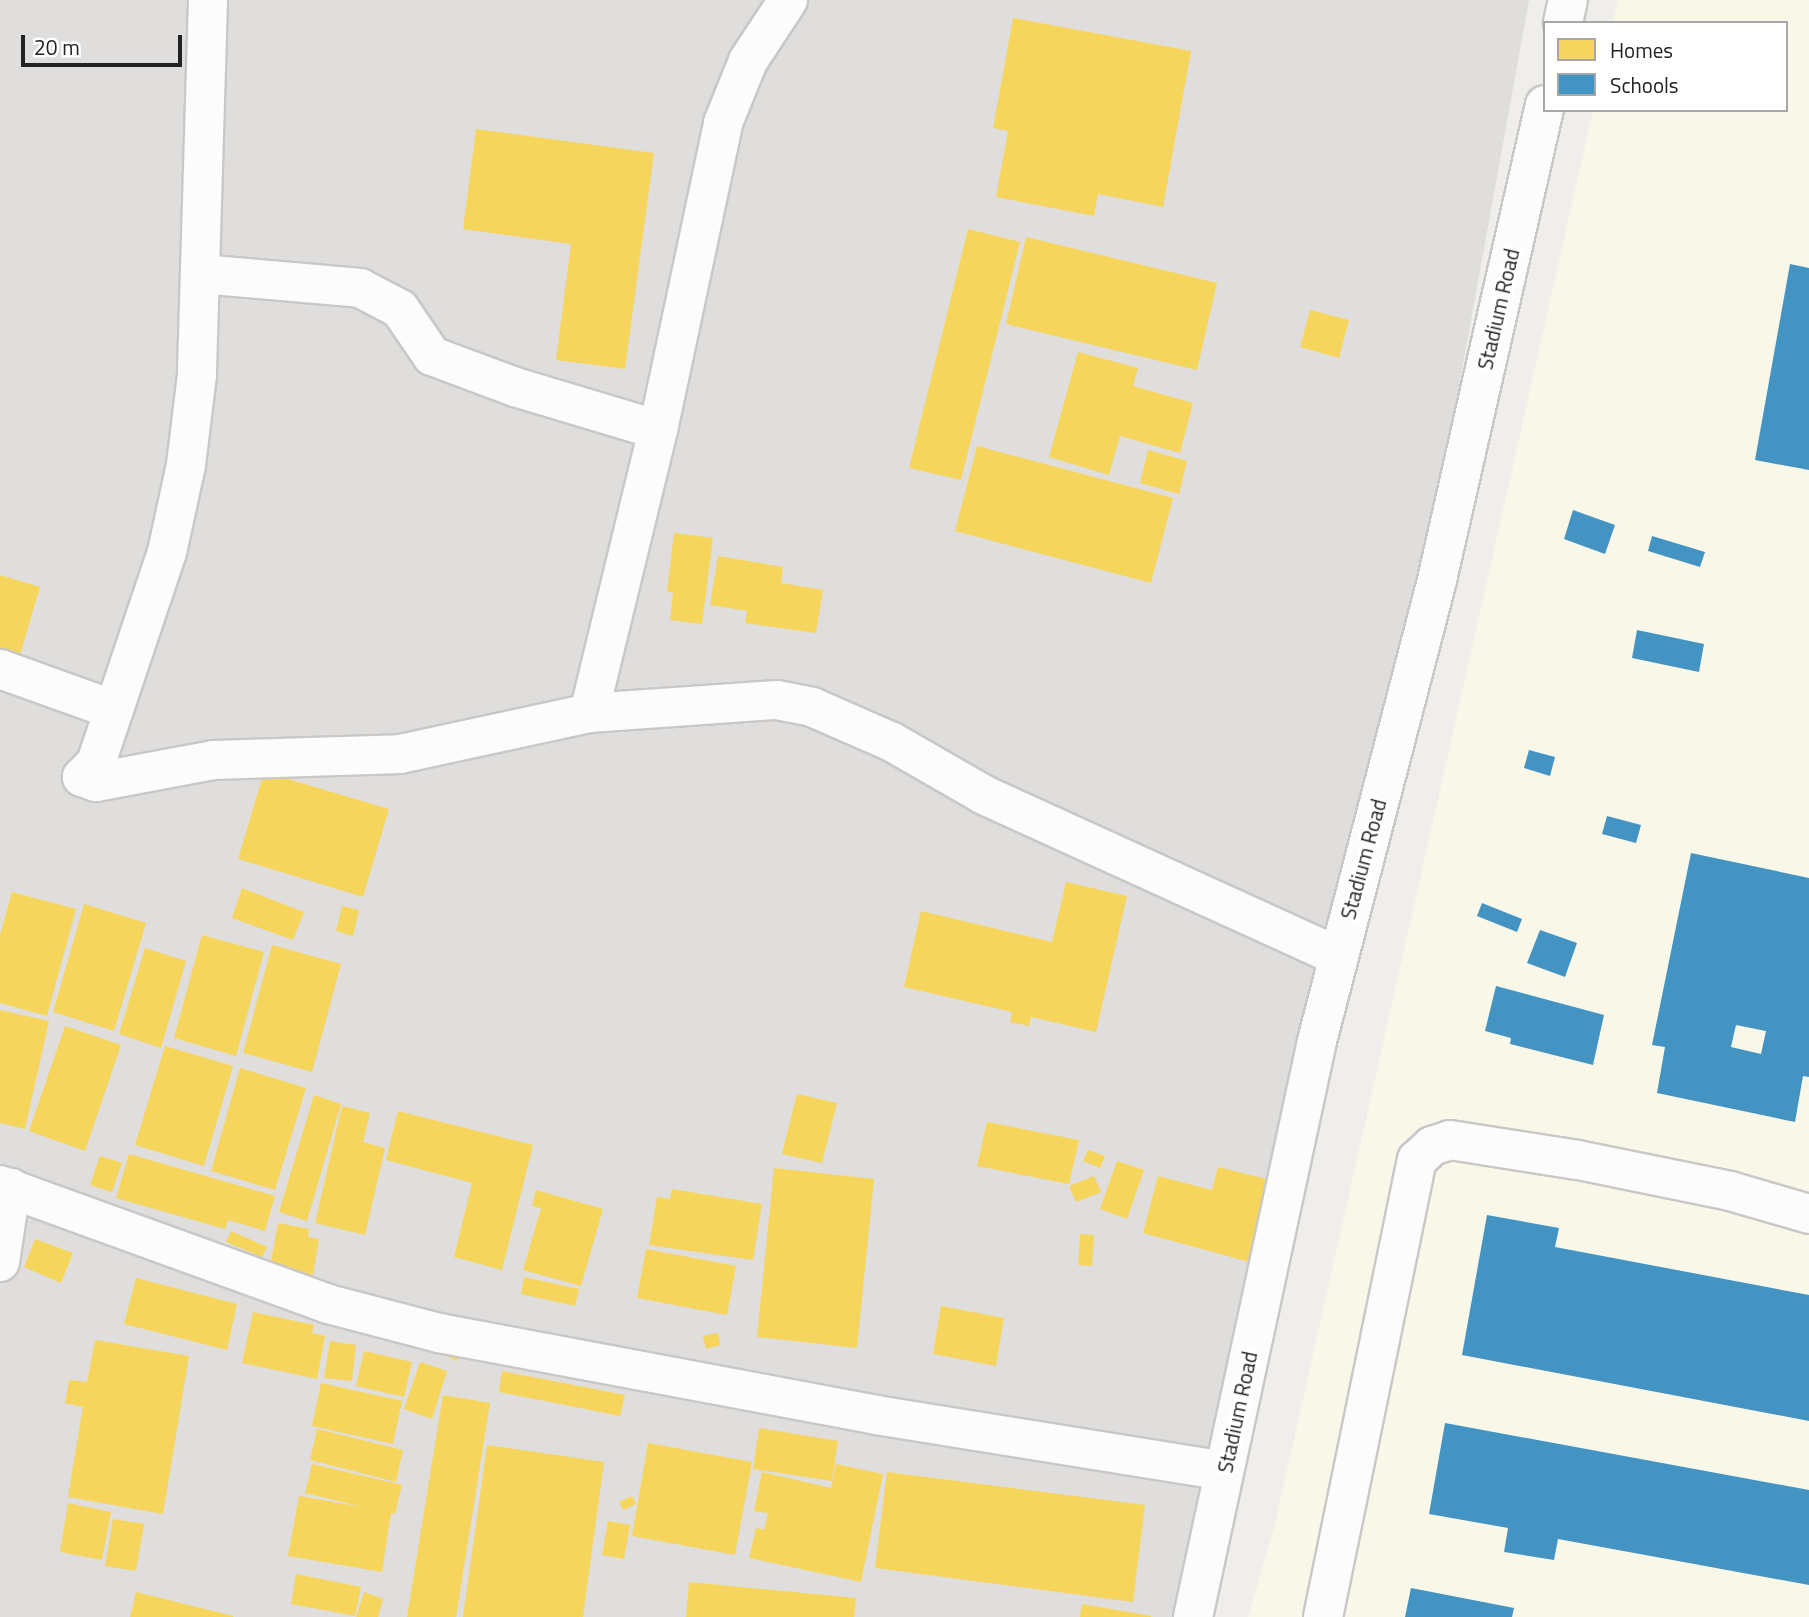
<!DOCTYPE html>
<style>
body{margin:0}
#map{position:relative;width:1809px;height:1617px;overflow:hidden;background:#f0eeeb;font-family:"Titillium Web",sans-serif}
div>[style]{position:absolute}
.residential>*{inset:0;background:#dfdedc}
.education>*{inset:0;background:#f8f7e8}
.homes>*{inset:0;background:#f6d55c}
.schools>*{inset:0;background:#4393c3}
.roads{filter:drop-shadow(2px 0 #c9c8c7) drop-shadow(-2px 0 #c9c8c7) drop-shadow(0 2px #c9c8c7) drop-shadow(0 -2px #c9c8c7)}
.minor>*{height:38px;margin:-19px;padding:0 19px;transform-origin:19px;border-radius:19px;background:#fdfcfc}
span{translate:-50% -50%;white-space:nowrap;text-align:center;line-height:1.15;-webkit-text-stroke:7px #fff;paint-order:stroke}
.street-label{font-size:21px;color:#222}
.legend{position:absolute;left:1543px;top:21px;width:245px;height:91px;box-sizing:border-box;background:#fff;border:2px solid #a7a7a7;margin:0;padding:9px 12px;list-style:none;font-size:21px;color:#222}
.legend li{display:flex;align-items:center;gap:14px;height:35px}
.legend b{width:35px;border:2px solid #a7a7a7}
.scale{position:absolute;left:21px;top:35px;width:161px;height:32px;box-sizing:border-box;border:4px solid #222;border-top:0;padding-left:9px;font-size:21px;line-height:24px;white-space:nowrap;color:#222;-webkit-text-stroke:5px #fff;paint-order:stroke}
</style>
<div id="map">
<div class="residential">
<i style="clip-path:polygon(0 0,1529px 0,1402px 702px,1224px 1566px,1210px 1617px,0 1617px)"></i>
</div>
<div class="education">
<i style="clip-path:polygon(1618px 0,1809px 0,1809px 1617px,1248px 1617px,1274px 1528px,1593px 110px,1786px 110px,1786px 23px,1613px 23px)"></i>
</div>
<div class="homes">
<i style="clip-path:polygon(1013px 18px,1191px 51px,1163px 207px,1098px 194px,1094px 216px,996px 197px,1008px 131px,993px 128px)"></i>
<i style="clip-path:polygon(476px 129px,654px 153px,625px 369px,556px 360px,571px 244px,463px 229px)"></i>
<i style="clip-path:polygon(968px 229px,1020px 242px,961px 480px,909px 468px)"></i>
<i style="clip-path:polygon(1026px 237px,1217px 283px,1197px 370px,1006px 324px)"></i>
<i style="clip-path:polygon(1310px 310px,1349px 320px,1339px 358px,1300px 347px)"></i>
<i style="clip-path:polygon(1078px 352px,1138px 368px,1133px 386px,1193px 403px,1180px 453px,1120px 436px,1109px 475px,1049px 457px)"></i>
<i style="clip-path:polygon(977px 446px,1173px 498px,1151px 583px,955px 531px)"></i>
<i style="clip-path:polygon(1148px 450px,1187px 461px,1179px 494px,1140px 483px)"></i>
<i style="clip-path:polygon(674px 533px,713px 538px,702px 624px,670px 620px,673px 592px,667px 592px)"></i>
<i style="clip-path:polygon(718px 556px,783px 567px,781px 583px,823px 590px,816px 633px,745px 623px,747px 611px,710px 605px)"></i>
<i style="clip-path:polygon(0 575px,40px 587px,19px 658px,0 652px)"></i>
<i style="clip-path:polygon(264px 772px,389px 809px,363px 897px,238px 859px)"></i>
<i style="clip-path:polygon(1066px 882px,1127px 896px,1096px 1032px,1031px 1017px,1029px 1026px,1010px 1022px,1012px 1012px,904px 987px,921px 911px,1052px 942px)"></i>
<i style="clip-path:polygon(242px 888px,304px 912px,293px 940px,232px 918px)"></i>
<i style="clip-path:polygon(12px 892px,76px 909px,47px 1016px,0 1003px,0 935px)"></i>
<i style="clip-path:polygon(84px 904px,146px 923px,114px 1031px,53px 1012px)"></i>
<i style="clip-path:polygon(342px 906px,359px 910px,353px 936px,336px 931px)"></i>
<i style="clip-path:polygon(202px 935px,264px 952px,236px 1056px,174px 1038px)"></i>
<i style="clip-path:polygon(272px 945px,341px 964px,312px 1072px,243px 1053px)"></i>
<i style="clip-path:polygon(145px 948px,186px 961px,161px 1048px,119px 1034px)"></i>
<i style="clip-path:polygon(0 1010px,49px 1021px,25px 1129px,0 1123px)"></i>
<i style="clip-path:polygon(65px 1026px,121px 1045px,85px 1151px,29px 1131px)"></i>
<i style="clip-path:polygon(165px 1046px,233px 1066px,204px 1166px,135px 1145px)"></i>
<i style="clip-path:polygon(240px 1068px,306px 1088px,275px 1190px,211px 1171px)"></i>
<i style="clip-path:polygon(797px 1094px,837px 1103px,822px 1163px,782px 1154px)"></i>
<i style="clip-path:polygon(314px 1095px,341px 1104px,307px 1221px,279px 1212px)"></i>
<i style="clip-path:polygon(342px 1106px,370px 1113px,363px 1142px,385px 1148px,365px 1235px,315px 1223px)"></i>
<i style="clip-path:polygon(398px 1111px,533px 1145px,502px 1270px,454px 1257px,472px 1183px,386px 1160px)"></i>
<i style="clip-path:polygon(987px 1122px,1079px 1140px,1069px 1184px,977px 1166px)"></i>
<i style="clip-path:polygon(1088px 1150px,1105px 1156px,1100px 1168px,1083px 1161px)"></i>
<i style="clip-path:polygon(129px 1154px,275px 1196px,265px 1231px,228px 1220px,225px 1229px,116px 1198px)"></i>
<i style="clip-path:polygon(100px 1156px,122px 1163px,112px 1192px,90px 1185px)"></i>
<i style="clip-path:polygon(1117px 1161px,1144px 1170px,1127px 1219px,1100px 1209px)"></i>
<i style="clip-path:polygon(1218px 1167px,1274px 1181px,1253px 1263px,1143px 1233px,1158px 1176px,1212px 1190px)"></i>
<i style="clip-path:polygon(774px 1168px,874px 1179px,857px 1348px,757px 1337px)"></i>
<i style="clip-path:polygon(1094px 1176px,1101px 1192px,1076px 1202px,1069px 1186px)"></i>
<i style="clip-path:polygon(672px 1189px,762px 1204px,753px 1260px,649px 1245px,657px 1197px,670px 1199px)"></i>
<i style="clip-path:polygon(536px 1190px,603px 1209px,581px 1286px,523px 1270px,541px 1208px,532px 1206px)"></i>
<i style="clip-path:polygon(278px 1223px,309px 1229px,308px 1237px,319px 1239px,313px 1275px,270px 1267px)"></i>
<i style="clip-path:polygon(231px 1231px,267px 1247px,262px 1257px,226px 1242px)"></i>
<i style="clip-path:polygon(1080px 1234px,1094px 1235px,1092px 1266px,1078px 1265px)"></i>
<i style="clip-path:polygon(35px 1239px,73px 1253px,61px 1283px,24px 1267px)"></i>
<i style="clip-path:polygon(646px 1249px,736px 1266px,727px 1315px,637px 1298px)"></i>
<i style="clip-path:polygon(524px 1277px,579px 1289px,575px 1306px,521px 1294px)"></i>
<i style="clip-path:polygon(136px 1278px,237px 1304px,227px 1350px,124px 1324px)"></i>
<i style="clip-path:polygon(941px 1306px,1004px 1318px,996px 1366px,933px 1354px)"></i>
<i style="clip-path:polygon(253px 1312px,314px 1325px,312px 1333px,325px 1336px,317px 1379px,242px 1363px)"></i>
<i style="clip-path:polygon(718px 1333px,720px 1345px,706px 1349px,703px 1336px)"></i>
<i style="clip-path:polygon(95px 1340px,189px 1356px,163px 1514px,68px 1497px,83px 1407px,65px 1403px,69px 1380px,87px 1382px)"></i>
<i style="clip-path:polygon(330px 1341px,356px 1345px,352px 1381px,324px 1378px)"></i>
<i style="clip-path:polygon(447px 1341px,461px 1347px,457px 1361px,442px 1354px)"></i>
<i style="clip-path:polygon(364px 1351px,412px 1362px,404px 1397px,356px 1386px)"></i>
<i style="clip-path:polygon(420px 1362px,447px 1371px,432px 1419px,404px 1409px)"></i>
<i style="clip-path:polygon(502px 1371px,625px 1395px,620px 1416px,499px 1392px)"></i>
<i style="clip-path:polygon(321px 1383px,402px 1401px,393px 1444px,312px 1426px)"></i>
<i style="clip-path:polygon(443px 1395px,490px 1403px,456px 1617px,407px 1617px)"></i>
<i style="clip-path:polygon(759px 1428px,838px 1441px,832px 1481px,753px 1469px)"></i>
<i style="clip-path:polygon(317px 1429px,403px 1450px,396px 1482px,310px 1460px)"></i>
<i style="clip-path:polygon(648px 1443px,752px 1462px,735px 1555px,632px 1536px)"></i>
<i style="clip-path:polygon(487px 1445px,604px 1462px,583px 1617px,463px 1617px)"></i>
<i style="clip-path:polygon(312px 1464px,402px 1485px,395px 1514px,391px 1513px,382px 1572px,288px 1556px,299px 1496px,363px 1507px,305px 1493px)"></i>
<i style="clip-path:polygon(836px 1464px,883px 1474px,861px 1582px,749px 1558px,756px 1528px,764px 1530px,768px 1513px,754px 1511px,762px 1472px,831px 1488px)"></i>
<i style="clip-path:polygon(887px 1472px,1145px 1505px,1133px 1602px,875px 1568px)"></i>
<i style="clip-path:polygon(632px 1496px,636px 1504px,623px 1510px,619px 1502px)"></i>
<i style="clip-path:polygon(68px 1503px,111px 1512px,102px 1560px,60px 1552px)"></i>
<i style="clip-path:polygon(113px 1519px,144px 1524px,136px 1571px,105px 1566px)"></i>
<i style="clip-path:polygon(608px 1521px,630px 1525px,624px 1559px,602px 1555px)"></i>
<i style="clip-path:polygon(296px 1574px,361px 1587px,355px 1616px,291px 1604px)"></i>
<i style="clip-path:polygon(689px 1582px,856px 1598px,854px 1617px,686px 1617px)"></i>
<i style="clip-path:polygon(136px 1592px,233px 1616px,233px 1617px,130px 1617px)"></i>
<i style="clip-path:polygon(364px 1592px,383px 1599px,378px 1617px,356px 1617px)"></i>
<i style="clip-path:polygon(1082px 1604px,1151px 1616px,1151px 1617px,1080px 1617px)"></i>
</div>
<div class="schools">
<i style="clip-path:polygon(1790px 264px,1809px 268px,1809px 470px,1755px 460px)"></i>
<i style="clip-path:polygon(1573px 510px,1615px 525px,1605px 554px,1564px 539px)"></i>
<i style="clip-path:polygon(1652px 536px,1705px 552px,1700px 567px,1648px 551px)"></i>
<i style="clip-path:polygon(1637px 630px,1704px 644px,1699px 672px,1632px 658px)"></i>
<i style="clip-path:polygon(1529px 750px,1555px 757px,1550px 776px,1524px 768px)"></i>
<i style="clip-path:polygon(1607px 816px,1641px 825px,1636px 843px,1602px 834px)"></i>
<i style="clip-path:polygon(evenodd,1691px 853px,1809px 878px,1809px 1077px,1803px 1076px,1795px 1122px,1657px 1093px,1665px 1047px,1652px 1045px,1691px 853px,1736px 1025px,1766px 1031px,1761px 1054px,1731px 1047px,1736px 1025px)"></i>
<i style="clip-path:polygon(1482px 903px,1522px 919px,1517px 932px,1477px 916px)"></i>
<i style="clip-path:polygon(1540px 930px,1577px 943px,1565px 977px,1527px 963px)"></i>
<i style="clip-path:polygon(1496px 986px,1604px 1015px,1593px 1065px,1510px 1044px,1511px 1038px,1485px 1031px)"></i>
<i style="clip-path:polygon(1487px 1215px,1559px 1228px,1555px 1247px,1809px 1295px,1809px 1421px,1462px 1355px)"></i>
<i style="clip-path:polygon(1445px 1423px,1809px 1490px,1809px 1585px,1558px 1539px,1554px 1560px,1504px 1552px,1508px 1528px,1429px 1514px)"></i>
<i style="clip-path:polygon(1411px 1588px,1514px 1608px,1512px 1617px,1405px 1617px)"></i>
</div>
<div class="roads">
<div class="minor">
<i style="left:208px;top:0;width:375px;rotate:91.7deg"></i>
<i style="left:197px;top:375px;width:91px;rotate:97deg"></i>
<i style="left:186px;top:465px;width:89px;rotate:102.3deg"></i>
<i style="left:167px;top:552px;width:223px;rotate:108.6deg"></i>
<i style="left:96px;top:763px;width:20px;rotate:135deg"></i>
<i style="left:82px;top:777px;width:15px;rotate:20deg"></i>
<i style="left:96px;top:782px;width:119px;rotate:-10.6deg"></i>
<i style="left:213px;top:760px;width:187px;rotate:-1.8deg"></i>
<i style="left:400px;top:754px;width:193px;rotate:-12.2deg"></i>
<i style="left:589px;top:713px;width:188px;rotate:-4deg"></i>
<i style="left:777px;top:700px;width:36px;rotate:11deg"></i>
<i style="left:812px;top:707px;width:87px;rotate:23.6deg"></i>
<i style="left:892px;top:742px;width:106px;rotate:29.9deg"></i>
<i style="left:984px;top:795px;width:388px;rotate:24.5deg"></i>
<i style="left:1563px;top:23px;width:24px;rotate:-78deg"></i>
<i style="left:201px;top:274px;width:160px;rotate:5deg"></i>
<i style="left:360px;top:288px;width:45px;rotate:27.7deg"></i>
<i style="left:400px;top:309px;width:57px;rotate:55.8deg"></i>
<i style="left:432px;top:356px;width:89px;rotate:20.5deg"></i>
<i style="left:515px;top:387px;width:149px;rotate:16.7deg"></i>
<i style="left:0;top:669px;width:121px;rotate:19.8deg"></i>
<i style="left:589px;top:713px;width:291px;rotate:-76.3deg"></i>
<i style="left:658px;top:430px;width:314px;rotate:-78deg"></i>
<i style="left:723px;top:123px;width:67px;rotate:-68deg"></i>
<i style="left:748px;top:61px;width:73px;rotate:-56.7deg"></i>
<i style="left:0;top:1185px;width:349px;rotate:19.9deg"></i>
<i style="left:328px;top:1304px;width:115px;rotate:14.6deg"></i>
<i style="left:439px;top:1333px;width:445px;rotate:10.6deg"></i>
<i style="left:876px;top:1415px;width:352px;rotate:9.1deg"></i>
<i style="left:0;top:1262px;width:75px;rotate:-81.5deg"></i>
<i style="left:1193px;top:1617px;width:589px;rotate:-77.85deg"></i>
<i style="left:1317px;top:1041px;width:476px;rotate:-75.4deg"></i>
<i style="left:1437px;top:580px;width:487px;rotate:-77.2deg"></i>
<i style="left:1323px;top:1617px;width:467px;rotate:-78.4deg"></i>
<i style="left:1417px;top:1160px;width:21px;rotate:-43deg"></i>
<i style="left:1432px;top:1146px;width:19px;rotate:-18deg"></i>
<i style="left:1450px;top:1140px;width:130px;rotate:8.9deg"></i>
<i style="left:1578px;top:1160px;width:155px;rotate:11.5deg"></i>
<i style="left:1730px;top:1191px;width:82px;rotate:16.2deg"></i>
</div>
</div>
<div class="street-label">
<span style="left:1498px;top:309px;rotate:-77deg">Stadium Road</span>
<span style="left:1363px;top:859px;rotate:-75deg">Stadium Road</span>
<span style="left:1237px;top:1412px;rotate:-78deg">Stadium Road</span>
</div>
<ul class="legend">
<li><b style="height:19px;background:#f6d55c"></b>Homes</li>
<li><b style="height:19px;background:#4393c3"></b>Schools</li>
</ul>
<div class="scale">20 m</div>
</div>
